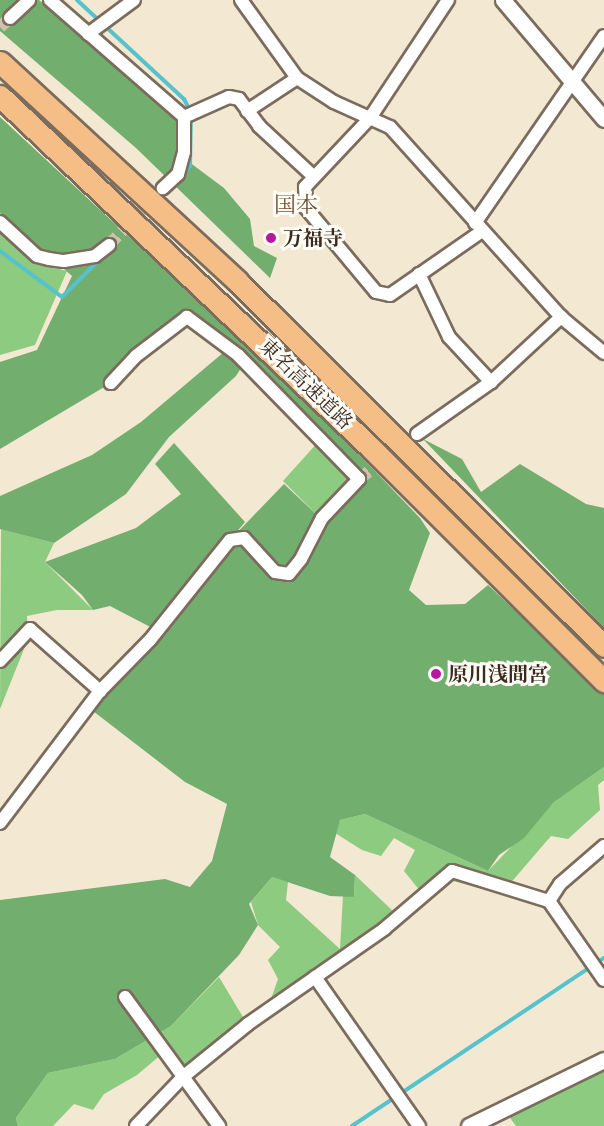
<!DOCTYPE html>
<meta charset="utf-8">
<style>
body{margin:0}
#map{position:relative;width:604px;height:1126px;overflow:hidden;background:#f3e8d1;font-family:"IM FELL French Canon","Noto Serif JP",serif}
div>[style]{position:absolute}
.green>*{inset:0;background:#8dcb81}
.forest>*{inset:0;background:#72af6f}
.stream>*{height:4px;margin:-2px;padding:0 2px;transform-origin:2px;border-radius:2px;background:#55c2cd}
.minor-tunnel>*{height:12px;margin-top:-6px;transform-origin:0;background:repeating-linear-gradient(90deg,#cec2ad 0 12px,transparent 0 18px)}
.roads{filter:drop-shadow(2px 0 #7b6c5d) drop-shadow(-2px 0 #7b6c5d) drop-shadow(0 2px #7b6c5d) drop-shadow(0 -2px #7b6c5d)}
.minor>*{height:12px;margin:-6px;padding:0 6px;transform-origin:6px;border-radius:6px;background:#fff}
.tertiary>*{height:15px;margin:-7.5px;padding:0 7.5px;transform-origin:7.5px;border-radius:7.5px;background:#fff}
.motorway>*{height:21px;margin:-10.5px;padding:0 10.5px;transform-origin:10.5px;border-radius:10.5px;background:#f6be87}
.dots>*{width:16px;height:16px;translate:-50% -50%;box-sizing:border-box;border:3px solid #fdfcf7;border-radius:50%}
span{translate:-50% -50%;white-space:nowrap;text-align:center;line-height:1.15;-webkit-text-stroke:6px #fdfcf7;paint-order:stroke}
.poi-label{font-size:20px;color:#3b2a1e;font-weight:700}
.left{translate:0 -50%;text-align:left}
.street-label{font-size:20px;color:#3b2a1e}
.quarter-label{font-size:22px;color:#715235}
</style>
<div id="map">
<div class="green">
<i style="clip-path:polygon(0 223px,39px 264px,67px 271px,35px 345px,0 355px)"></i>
<i style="clip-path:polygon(319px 441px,357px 482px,317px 515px,283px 481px)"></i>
<i style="clip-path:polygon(1px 529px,54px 543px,45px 562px,93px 610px,57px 610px,27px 616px,28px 639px,0 709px)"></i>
<i style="clip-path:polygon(604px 767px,604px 780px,598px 785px,600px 810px,568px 839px,551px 836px,501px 894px,453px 881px,425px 897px,404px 871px,415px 850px,394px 838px,381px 856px,362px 850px,335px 833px,340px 820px,365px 814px,488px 871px,553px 803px)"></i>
<i style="clip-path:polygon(355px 875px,396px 914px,384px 929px,271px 999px,278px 979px,268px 960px,280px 947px,258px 925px,251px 902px,272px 877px,288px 882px,286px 900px,340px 949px,343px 895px,354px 897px)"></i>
<i style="clip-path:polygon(219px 977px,243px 1017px,180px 1073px,163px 1053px,137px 1075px,104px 1094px,93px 1110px,74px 1104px,53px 1126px,18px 1126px,16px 1118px,48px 1073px,115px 1059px,171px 1026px)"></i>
<i style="clip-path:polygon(604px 1069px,604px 1126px,516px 1126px,508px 1115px)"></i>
</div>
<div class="forest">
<i style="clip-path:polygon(0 0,39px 0,184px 117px,181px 156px,224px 188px,250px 219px,254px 246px,277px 258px,270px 278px,136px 148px,0 31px)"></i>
<i style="clip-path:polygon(0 117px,318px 412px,420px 518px,430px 533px,409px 590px,426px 605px,465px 604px,488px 585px,604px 694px,604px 767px,553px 803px,524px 838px,499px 855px,488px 871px,365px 814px,340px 820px,330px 857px,355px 875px,354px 897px,330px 896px,272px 877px,249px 904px,258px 925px,239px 955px,171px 1026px,115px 1059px,48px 1073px,16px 1118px,18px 1126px,0 1126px,0 900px,165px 879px,190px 887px,212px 861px,227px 804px,185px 782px,93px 711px,156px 630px,110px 606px,93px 610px,82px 595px,45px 562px,136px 528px,181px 494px,155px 464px,174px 443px,245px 522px,230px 540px,284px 484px,317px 515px,358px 479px,251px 363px,190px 310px,157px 333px,111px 383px,0 449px,0 362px,37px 350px,72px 276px,0 213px)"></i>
<i style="clip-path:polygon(224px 352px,245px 362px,236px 376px,169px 437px,126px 494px,54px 543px,0 529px,0 496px,92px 455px,141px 422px)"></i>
<i style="clip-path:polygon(423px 439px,462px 459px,481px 492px,520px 464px,586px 504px,604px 508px,604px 628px)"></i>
</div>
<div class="stream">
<i style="left:77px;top:0;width:146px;rotate:42.8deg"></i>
<i style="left:184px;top:99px;width:16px;rotate:63deg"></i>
<i style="left:191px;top:113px;width:53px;rotate:91.1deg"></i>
<i style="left:190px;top:166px;width:31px;rotate:132deg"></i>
<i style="left:0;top:251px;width:77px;rotate:36.6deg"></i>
<i style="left:62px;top:297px;width:52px;rotate:-45deg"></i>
<i style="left:352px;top:1126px;width:303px;rotate:-33.7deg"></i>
</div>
<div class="minor-tunnel">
<i style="left:0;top:27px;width:13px;rotate:-42deg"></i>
<i style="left:109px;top:245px;width:66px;rotate:-46.8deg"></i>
<i style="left:359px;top:479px;width:73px;rotate:-37.8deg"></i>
</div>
<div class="roads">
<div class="minor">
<i style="left:50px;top:0;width:178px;rotate:41.1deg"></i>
<i style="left:184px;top:117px;width:35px;rotate:90deg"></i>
<i style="left:184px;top:152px;width:23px;rotate:105deg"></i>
<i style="left:178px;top:174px;width:21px;rotate:137deg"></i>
<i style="left:241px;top:0;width:96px;rotate:54.3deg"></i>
<i style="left:297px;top:78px;width:44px;rotate:33deg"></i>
<i style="left:334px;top:102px;width:61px;rotate:24.1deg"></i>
<i style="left:390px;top:127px;width:256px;rotate:48deg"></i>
<i style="left:561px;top:317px;width:56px;rotate:39.9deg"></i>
<i style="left:448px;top:0;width:141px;rotate:123.5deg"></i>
<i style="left:370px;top:118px;width:95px;rotate:133.3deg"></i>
<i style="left:305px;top:187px;width:21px;rotate:87deg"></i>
<i style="left:306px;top:208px;width:109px;rotate:50.2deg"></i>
<i style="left:376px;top:292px;width:14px;rotate:12deg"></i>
<i style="left:390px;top:295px;width:112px;rotate:-34.8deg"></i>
<i style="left:10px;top:18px;width:26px;rotate:-43deg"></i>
<i style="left:88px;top:34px;width:57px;rotate:-36.5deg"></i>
<i style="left:247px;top:111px;width:60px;rotate:-33.4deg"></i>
<i style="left:184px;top:117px;width:49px;rotate:-24deg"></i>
<i style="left:229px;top:97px;width:10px;rotate:11deg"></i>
<i style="left:239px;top:99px;width:34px;rotate:53deg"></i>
<i style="left:259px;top:126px;width:75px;rotate:42.8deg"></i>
<i style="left:0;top:222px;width:50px;rotate:42.6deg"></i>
<i style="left:37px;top:256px;width:12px;rotate:14deg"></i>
<i style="left:49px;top:259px;width:15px;rotate:8deg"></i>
<i style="left:64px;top:261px;width:31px;rotate:-9deg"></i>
<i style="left:95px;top:256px;width:18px;rotate:-38deg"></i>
<i style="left:475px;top:223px;width:227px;rotate:-55.4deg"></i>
<i style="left:419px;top:274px;width:70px;rotate:64.5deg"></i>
<i style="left:449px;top:337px;width:62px;rotate:47deg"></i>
<i style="left:417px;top:434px;width:90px;rotate:-35.1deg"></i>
<i style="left:491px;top:382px;width:96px;rotate:-42.9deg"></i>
<i style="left:0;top:661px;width:44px;rotate:-46.8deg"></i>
<i style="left:30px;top:629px;width:94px;rotate:41.5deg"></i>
<i style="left:100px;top:691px;width:71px;rotate:-45.6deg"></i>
<i style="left:150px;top:640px;width:128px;rotate:-51.3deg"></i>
<i style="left:230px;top:540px;width:14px;rotate:-8deg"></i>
<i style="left:244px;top:538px;width:46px;rotate:47.6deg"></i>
<i style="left:275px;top:572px;width:14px;rotate:8deg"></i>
<i style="left:289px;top:574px;width:19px;rotate:-51deg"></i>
<i style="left:301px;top:559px;width:46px;rotate:-62.9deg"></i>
<i style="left:322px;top:518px;width:54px;rotate:-46.5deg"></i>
<i style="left:359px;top:479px;width:173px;rotate:-134.3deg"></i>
<i style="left:238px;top:355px;width:64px;rotate:-143.3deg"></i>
<i style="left:187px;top:317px;width:64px;rotate:142.6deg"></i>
<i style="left:136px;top:356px;width:37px;rotate:133deg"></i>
<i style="left:0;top:823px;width:166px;rotate:-52.9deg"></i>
<i style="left:549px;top:901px;width:20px;rotate:-57deg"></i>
<i style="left:560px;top:884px;width:58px;rotate:-40.8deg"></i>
<i style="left:315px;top:977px;width:182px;rotate:55.1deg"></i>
<i style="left:125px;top:997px;width:160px;rotate:53.9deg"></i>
<i style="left:136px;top:1126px;width:69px;rotate:-46.2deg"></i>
<i style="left:184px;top:1076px;width:82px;rotate:-39.1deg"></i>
<i style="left:248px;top:1024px;width:166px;rotate:-34.9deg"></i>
<i style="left:384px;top:929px;width:89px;rotate:-40.5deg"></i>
<i style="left:452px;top:871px;width:102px;rotate:17.2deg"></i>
<i style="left:549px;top:901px;width:96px;rotate:55.2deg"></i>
</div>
<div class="tertiary">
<i style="left:503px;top:0;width:156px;rotate:49.7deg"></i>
<i style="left:469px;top:1126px;width:150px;rotate:-26.1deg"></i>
</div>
<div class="motorway">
<i style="left:0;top:62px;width:324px;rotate:42.7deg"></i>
<i style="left:238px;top:282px;width:516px;rotate:44.84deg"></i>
<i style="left:0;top:96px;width:511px;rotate:43.49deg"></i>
<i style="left:371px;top:448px;width:330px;rotate:45deg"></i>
</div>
</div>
<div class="dots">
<i style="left:271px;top:238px;background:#b5179e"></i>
<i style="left:436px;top:674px;background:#b5179e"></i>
</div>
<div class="poi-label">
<span class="left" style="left:283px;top:238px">万福寺</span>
<span class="left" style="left:448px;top:674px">原川浅間宮</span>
</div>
<div class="street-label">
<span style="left:306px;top:384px;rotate:44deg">東名高速道路</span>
</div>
<div class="quarter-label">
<span style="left:296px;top:206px">国本</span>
</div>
</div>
